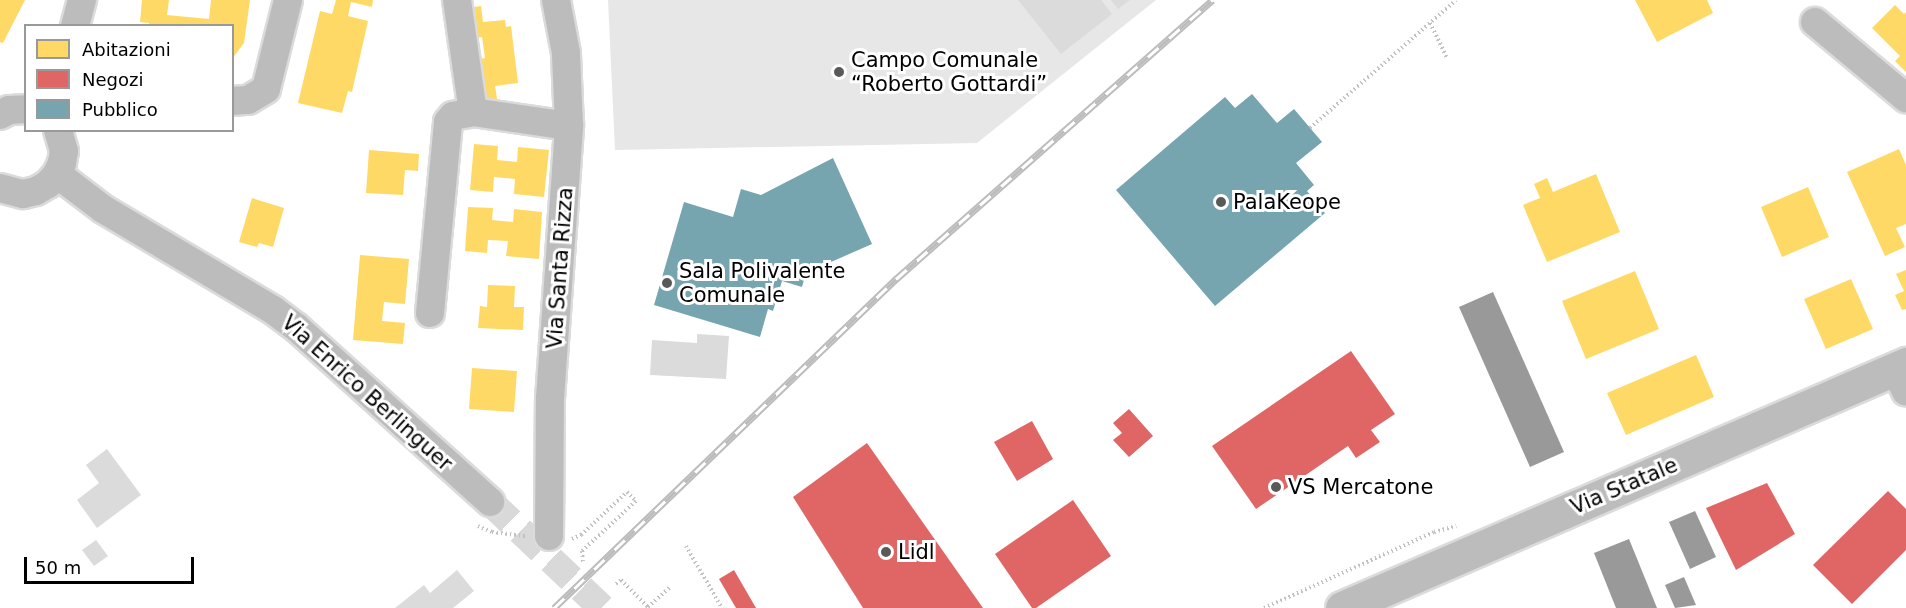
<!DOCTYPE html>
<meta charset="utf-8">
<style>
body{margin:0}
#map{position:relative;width:1906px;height:608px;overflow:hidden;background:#fff;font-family:"DejaVu Sans",sans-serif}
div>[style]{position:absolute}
.green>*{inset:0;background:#e7e7e7}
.homes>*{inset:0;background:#ffd966}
.shops>*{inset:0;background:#e06666}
.public>*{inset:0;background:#76a5af}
.industry>*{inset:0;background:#999}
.building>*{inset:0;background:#dbdbdb}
.minor-tunnel>*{height:28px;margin-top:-14px;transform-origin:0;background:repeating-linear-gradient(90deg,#d9d9d9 0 28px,transparent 0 42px)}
.path>*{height:4px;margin-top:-2px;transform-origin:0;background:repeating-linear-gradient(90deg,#c2c2c2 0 1.5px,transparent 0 4.5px)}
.roads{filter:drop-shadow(2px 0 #dbdbdb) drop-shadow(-2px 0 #dbdbdb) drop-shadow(0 2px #dbdbdb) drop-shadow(0 -2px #dbdbdb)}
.minor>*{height:28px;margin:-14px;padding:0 14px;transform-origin:14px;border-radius:14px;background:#bcbcbc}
.major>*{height:33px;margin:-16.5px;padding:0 16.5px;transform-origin:16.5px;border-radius:16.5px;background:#bcbcbc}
.rail>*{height:7px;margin-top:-3.5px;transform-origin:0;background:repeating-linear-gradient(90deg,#fff 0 14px,#bcbcbc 0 28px);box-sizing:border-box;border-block:2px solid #bcbcbc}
.dots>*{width:16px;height:16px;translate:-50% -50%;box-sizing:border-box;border:3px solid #fff;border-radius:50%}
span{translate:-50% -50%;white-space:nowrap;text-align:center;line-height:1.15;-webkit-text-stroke:6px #fff;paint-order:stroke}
.poi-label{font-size:21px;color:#000}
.left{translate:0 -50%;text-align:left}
.street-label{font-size:21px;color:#000}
.legend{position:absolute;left:24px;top:24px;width:210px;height:108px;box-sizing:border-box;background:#fff;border:2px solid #999;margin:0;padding:8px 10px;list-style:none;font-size:18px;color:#000}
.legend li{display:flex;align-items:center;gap:12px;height:30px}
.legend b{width:30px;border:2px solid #999}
.scale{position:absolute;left:24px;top:557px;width:170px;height:27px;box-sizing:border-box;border:3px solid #000;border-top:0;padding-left:8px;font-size:18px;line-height:21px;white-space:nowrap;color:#000;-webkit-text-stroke:4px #fff;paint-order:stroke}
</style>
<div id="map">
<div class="green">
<i style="clip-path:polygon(608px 0,1156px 0,977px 143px,615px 150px)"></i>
</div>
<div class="homes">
<i style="clip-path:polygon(0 0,25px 0,3px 43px,0 42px)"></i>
<i style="clip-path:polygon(142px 0,169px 0,167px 15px,209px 19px,211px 0,250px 0,244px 43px,232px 59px,232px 26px,149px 26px,149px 23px,140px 22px)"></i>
<i style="clip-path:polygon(336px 0,373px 0,372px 7px,351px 2px,348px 16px,368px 21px,352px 92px,348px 91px,342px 113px,298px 103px,320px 11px,332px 14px)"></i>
<i style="clip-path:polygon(1635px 0,1707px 0,1713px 13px,1657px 42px)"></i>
<i style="clip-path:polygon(1895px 5px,1904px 14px,1906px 12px,1906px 72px,1895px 61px,1900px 56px,1872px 28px)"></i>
<i style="clip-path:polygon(481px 6px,483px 22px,505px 20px,506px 27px,511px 26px,518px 83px,495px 86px,498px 105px,484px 107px,480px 59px,485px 58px,482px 37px,470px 39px,466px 8px)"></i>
<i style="clip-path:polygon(474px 144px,498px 146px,497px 160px,517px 162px,518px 147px,549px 150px,544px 197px,514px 194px,515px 179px,494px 177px,493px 192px,470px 190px)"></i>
<i style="clip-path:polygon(1899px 149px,1906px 165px,1906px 224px,1896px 228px,1905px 247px,1885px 256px,1847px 172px)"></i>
<i style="clip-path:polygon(369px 150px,419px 154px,418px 171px,405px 170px,403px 195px,366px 193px)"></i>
<i style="clip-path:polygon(1596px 174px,1620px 232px,1547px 262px,1523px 205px,1540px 198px,1534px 184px,1547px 178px,1553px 192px)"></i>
<i style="clip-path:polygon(1808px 187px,1829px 237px,1782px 257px,1761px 207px)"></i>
<i style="clip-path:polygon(252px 198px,284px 208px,273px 247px,259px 243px,257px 247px,239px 242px)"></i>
<i style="clip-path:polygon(468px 207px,493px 208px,492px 220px,513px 222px,514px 209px,542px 212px,539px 259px,506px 256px,508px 241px,488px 240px,487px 253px,465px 251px)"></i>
<i style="clip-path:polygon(360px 255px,409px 259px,405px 304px,384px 302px,382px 321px,405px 323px,403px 344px,353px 340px)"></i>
<i style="clip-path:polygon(1906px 270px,1906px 309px,1902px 310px,1895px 295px,1904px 291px,1896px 274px)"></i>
<i style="clip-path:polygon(1635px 271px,1659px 329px,1586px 359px,1562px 301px)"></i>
<i style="clip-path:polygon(1851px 279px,1873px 329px,1826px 349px,1804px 299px)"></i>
<i style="clip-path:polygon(488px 285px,515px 286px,514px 307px,524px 307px,523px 330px,478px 328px,480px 306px,487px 307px)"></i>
<i style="clip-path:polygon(1696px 355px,1714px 397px,1626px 435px,1607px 393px)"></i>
<i style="clip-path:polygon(472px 368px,517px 371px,514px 412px,469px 409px)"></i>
</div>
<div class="shops">
<i style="clip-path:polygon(1351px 351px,1395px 414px,1371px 430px,1380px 442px,1356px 458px,1348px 446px,1256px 509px,1212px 446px)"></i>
<i style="clip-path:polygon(1129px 409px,1153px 436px,1129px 457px,1113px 440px,1122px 433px,1113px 423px)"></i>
<i style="clip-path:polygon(1032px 421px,1053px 459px,1017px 481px,994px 442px)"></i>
<i style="clip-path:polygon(867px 443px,983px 608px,863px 608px,793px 497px)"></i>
<i style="clip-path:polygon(1767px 483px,1795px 534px,1736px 570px,1706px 508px)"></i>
<i style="clip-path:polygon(1888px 491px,1906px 509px,1906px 550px,1852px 604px,1813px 565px)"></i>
<i style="clip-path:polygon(1073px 500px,1111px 556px,1036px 608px,1032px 608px,995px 554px)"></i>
<i style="clip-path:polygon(734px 570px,756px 608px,736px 608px,719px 579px)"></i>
</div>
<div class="public">
<i style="clip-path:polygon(1252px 94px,1277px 123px,1294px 109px,1322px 142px,1296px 163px,1314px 185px,1307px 191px,1325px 213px,1215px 306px,1116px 190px,1225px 97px,1235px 108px)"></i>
<i style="clip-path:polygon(833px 158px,872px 244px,806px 273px,802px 287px,782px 281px,773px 311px,768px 309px,760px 337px,654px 305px,684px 202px,733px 217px,741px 189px,761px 195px)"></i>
</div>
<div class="industry">
<i style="clip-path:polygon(1493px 292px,1564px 452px,1530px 467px,1459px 307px)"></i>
<i style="clip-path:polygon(1695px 511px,1716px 557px,1690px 569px,1669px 522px)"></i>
<i style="clip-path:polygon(1629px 539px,1640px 566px,1657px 608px,1616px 608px,1594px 553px)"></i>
<i style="clip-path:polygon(1684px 577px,1696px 605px,1675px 608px,1665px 585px)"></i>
</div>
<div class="building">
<i style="clip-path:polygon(1018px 0,1101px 0,1112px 14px,1061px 54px)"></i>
<i style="clip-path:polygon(1111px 0,1130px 0,1118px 9px)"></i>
<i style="clip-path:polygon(697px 334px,729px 336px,726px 379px,650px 375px,652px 340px,697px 343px)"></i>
<i style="clip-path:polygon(107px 449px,141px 495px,97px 528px,77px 500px,99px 483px,86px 465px)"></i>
<i style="clip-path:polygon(96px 540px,108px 556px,94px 566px,82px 550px)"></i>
<i style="clip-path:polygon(457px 570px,474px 591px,453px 608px,395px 608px,424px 585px,430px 593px)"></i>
</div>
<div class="minor-tunnel">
<i style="left:490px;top:502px;width:154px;rotate:43.4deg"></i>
</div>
<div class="path">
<i style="left:1430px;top:23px;width:39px;rotate:64deg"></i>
<i style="left:1310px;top:128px;width:194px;rotate:-41.2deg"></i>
<i style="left:478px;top:526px;width:15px;rotate:23deg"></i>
<i style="left:492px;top:532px;width:34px;rotate:7deg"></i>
<i style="left:572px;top:539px;width:10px;rotate:-24deg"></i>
<i style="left:581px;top:535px;width:63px;rotate:-43.1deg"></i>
<i style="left:627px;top:492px;width:13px;rotate:45deg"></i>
<i style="left:636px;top:501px;width:74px;rotate:137.2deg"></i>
<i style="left:582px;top:551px;width:12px;rotate:85deg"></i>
<i style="left:686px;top:546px;width:72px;rotate:59.9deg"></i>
<i style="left:616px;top:584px;width:6px;rotate:-39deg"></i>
<i style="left:621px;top:580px;width:38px;rotate:45deg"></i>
<i style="left:648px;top:607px;width:31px;rotate:-42deg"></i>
<i style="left:1264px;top:608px;width:186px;rotate:-24.1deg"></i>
<i style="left:1434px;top:532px;width:23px;rotate:-15deg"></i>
</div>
<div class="roads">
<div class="minor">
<i style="left:457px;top:0;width:113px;rotate:81.9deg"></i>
<i style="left:1815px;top:22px;width:119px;rotate:39.9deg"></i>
<i style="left:75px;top:26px;width:27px;rotate:-75deg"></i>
<i style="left:232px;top:101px;width:16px;rotate:-4deg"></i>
<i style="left:248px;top:100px;width:21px;rotate:-31deg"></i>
<i style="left:266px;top:89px;width:92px;rotate:-76.1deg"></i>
<i style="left:0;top:115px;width:10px;rotate:-29deg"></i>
<i style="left:9px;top:110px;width:17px;rotate:-3deg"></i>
<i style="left:57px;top:174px;width:58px;rotate:37.3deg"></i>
<i style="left:103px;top:209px;width:198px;rotate:30.7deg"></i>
<i style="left:273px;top:310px;width:30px;rotate:37deg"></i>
<i style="left:297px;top:328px;width:260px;rotate:42deg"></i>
<i style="left:0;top:188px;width:24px;rotate:15deg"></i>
<i style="left:23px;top:194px;width:13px;rotate:-13deg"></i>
<i style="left:36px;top:191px;width:14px;rotate:-30deg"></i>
<i style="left:48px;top:184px;width:13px;rotate:-48deg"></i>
<i style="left:57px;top:174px;width:12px;rotate:-66deg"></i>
<i style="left:62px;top:163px;width:12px;rotate:-81deg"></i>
<i style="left:64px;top:151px;width:22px;rotate:-106deg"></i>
<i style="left:430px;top:313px;width:192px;rotate:-84.6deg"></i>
<i style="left:448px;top:122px;width:8px;rotate:-50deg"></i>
<i style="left:453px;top:116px;width:20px;rotate:-11deg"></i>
<i style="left:473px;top:112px;width:97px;rotate:8.3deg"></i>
<i style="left:1895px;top:369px;width:25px;rotate:64deg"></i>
<i style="left:549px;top:536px;width:137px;rotate:-89.6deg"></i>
<i style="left:550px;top:399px;width:274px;rotate:-86deg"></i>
<i style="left:569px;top:126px;width:73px;rotate:-92.4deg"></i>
<i style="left:566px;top:53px;width:54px;rotate:-100.7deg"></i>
</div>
<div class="major">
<i style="left:1342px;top:608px;width:615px;rotate:-23.39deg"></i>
</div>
</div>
<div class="rail">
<i style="left:554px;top:608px;width:475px;rotate:-43.9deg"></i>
<i style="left:896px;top:279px;width:422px;rotate:-41.4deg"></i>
</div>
<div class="dots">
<i style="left:839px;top:72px;background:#595959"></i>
<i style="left:1221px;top:202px;background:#595959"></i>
<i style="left:667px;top:283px;background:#595959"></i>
<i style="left:1276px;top:487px;background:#595959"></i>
<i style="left:886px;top:552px;background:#595959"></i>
</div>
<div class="poi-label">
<span class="left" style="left:851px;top:72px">Campo Comunale<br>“Roberto Gottardi”</span>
<span class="left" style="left:1233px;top:202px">PalaKeope</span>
<span class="left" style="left:679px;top:283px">Sala Polivalente<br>Comunale</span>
<span class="left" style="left:1288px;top:487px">VS Mercatone</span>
<span class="left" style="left:898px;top:552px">Lidl</span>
</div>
<div class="street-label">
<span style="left:560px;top:268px;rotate:-86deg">Via Santa Rizza</span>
<span style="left:367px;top:393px;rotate:42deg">Via Enrico Berlinguer</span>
<span style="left:1624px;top:486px;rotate:-23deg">Via Statale</span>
</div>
<ul class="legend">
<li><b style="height:16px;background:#ffd966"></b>Abitazioni</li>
<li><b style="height:16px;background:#e06666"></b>Negozi</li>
<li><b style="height:16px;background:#76a5af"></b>Pubblico</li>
</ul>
<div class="scale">50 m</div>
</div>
